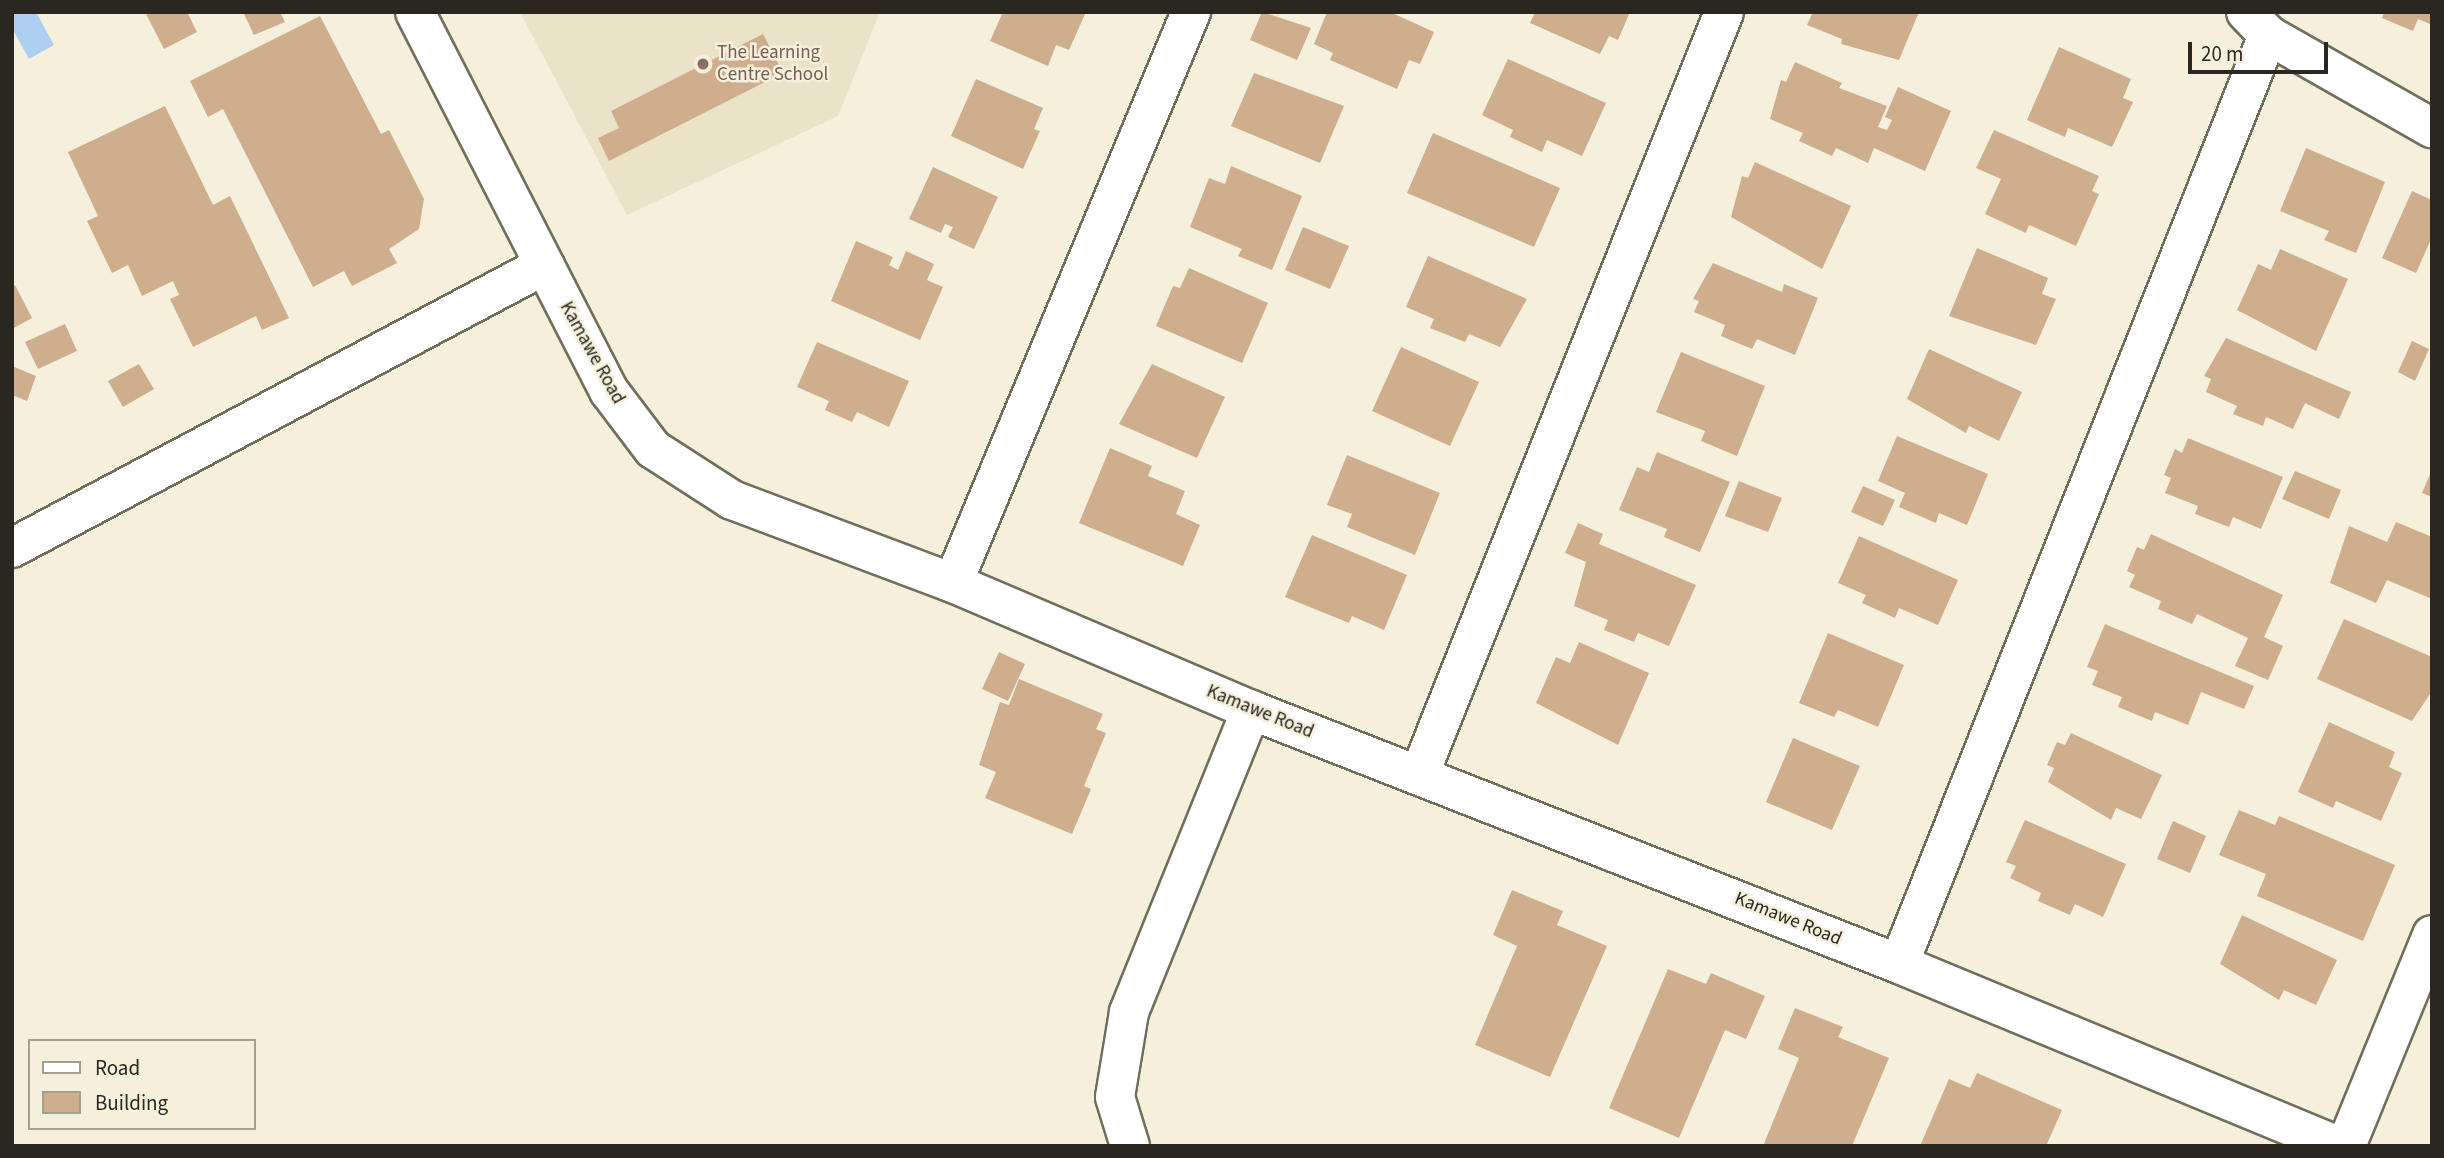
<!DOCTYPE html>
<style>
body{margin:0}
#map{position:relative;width:2444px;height:1158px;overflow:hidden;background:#f5f0dc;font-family:"Source Sans 3",sans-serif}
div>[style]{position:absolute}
.built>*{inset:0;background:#eae3c8}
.water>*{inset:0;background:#aed0f0}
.building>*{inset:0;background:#cfae8e}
.roads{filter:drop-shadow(2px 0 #726e5c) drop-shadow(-2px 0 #726e5c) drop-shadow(0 2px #726e5c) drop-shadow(0 -2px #726e5c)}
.street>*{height:38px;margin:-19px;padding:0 19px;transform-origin:19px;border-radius:19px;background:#fff}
.dots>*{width:19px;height:19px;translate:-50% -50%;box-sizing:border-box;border:4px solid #f5f0dc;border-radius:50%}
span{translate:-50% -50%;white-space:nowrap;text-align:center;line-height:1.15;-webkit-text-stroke:5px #f5f0dc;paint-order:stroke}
.education-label{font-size:19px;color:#785e54}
.left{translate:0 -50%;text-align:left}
.street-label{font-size:19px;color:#292720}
.frame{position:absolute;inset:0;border:14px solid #292720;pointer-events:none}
.legend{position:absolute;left:28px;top:1039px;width:228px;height:91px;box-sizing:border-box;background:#f5f0dc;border:2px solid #a3a091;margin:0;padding:9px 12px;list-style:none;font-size:21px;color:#292720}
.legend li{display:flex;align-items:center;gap:14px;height:35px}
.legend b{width:35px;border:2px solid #a3a091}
.scale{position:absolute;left:2188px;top:42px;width:140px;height:32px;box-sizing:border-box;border:4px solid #292720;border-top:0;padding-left:9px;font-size:21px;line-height:24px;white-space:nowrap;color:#292720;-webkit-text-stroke:5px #f5f0dc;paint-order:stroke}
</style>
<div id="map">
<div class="built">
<i style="clip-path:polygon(520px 12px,880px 12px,838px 116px,627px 215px)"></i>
</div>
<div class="water">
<i style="clip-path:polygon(12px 12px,36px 12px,54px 45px,29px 59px,12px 28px)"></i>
</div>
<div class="building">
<i style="clip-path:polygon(145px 12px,187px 12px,197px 32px,164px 49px)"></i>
<i style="clip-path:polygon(243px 12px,280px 12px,285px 22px,254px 35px)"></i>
<i style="clip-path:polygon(1003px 12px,1086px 12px,1069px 50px,1056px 45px,1048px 66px,990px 41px)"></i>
<i style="clip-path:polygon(1262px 12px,1311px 28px,1297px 60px,1250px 40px)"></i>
<i style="clip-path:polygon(1327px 12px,1390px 12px,1434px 32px,1420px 64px,1409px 60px,1397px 89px,1330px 60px,1333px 53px,1314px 44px)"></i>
<i style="clip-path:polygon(1535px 12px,1630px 12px,1618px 40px,1609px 36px,1600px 54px,1530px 23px)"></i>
<i style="clip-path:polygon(1813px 12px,1919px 12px,1899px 60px,1841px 44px,1842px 39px,1807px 25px)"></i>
<i style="clip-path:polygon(2384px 12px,2432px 12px,2432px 25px,2418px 19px,2413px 31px,2382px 18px)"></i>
<i style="clip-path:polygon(320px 16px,381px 134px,389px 130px,424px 199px,419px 229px,389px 249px,397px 263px,352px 286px,344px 271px,313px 287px,223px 109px,208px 117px,190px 81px)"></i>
<i style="clip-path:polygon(763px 34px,783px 73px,609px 161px,598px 138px,619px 128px,611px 111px)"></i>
<i style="clip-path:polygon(2059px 47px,2131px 79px,2123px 98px,2133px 102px,2112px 147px,2068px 128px,2065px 137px,2027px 120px)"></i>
<i style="clip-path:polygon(1508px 59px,1606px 103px,1582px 156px,1547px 140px,1542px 152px,1510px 137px,1513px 130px,1482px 115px)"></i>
<i style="clip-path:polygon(1795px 62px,1842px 83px,1839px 88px,1887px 106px,1878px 127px,1887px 130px,1892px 120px,1885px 117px,1898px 87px,1951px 111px,1925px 171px,1874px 148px,1868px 163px,1836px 148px,1832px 156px,1799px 141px,1803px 133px,1770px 119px,1781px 80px,1786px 82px)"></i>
<i style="clip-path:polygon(1254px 73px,1344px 106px,1320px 163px,1231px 126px)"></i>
<i style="clip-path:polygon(976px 79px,1043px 108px,1034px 129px,1040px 131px,1023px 169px,951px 136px)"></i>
<i style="clip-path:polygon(165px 106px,213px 205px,230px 196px,289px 318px,262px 330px,256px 316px,193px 347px,170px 299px,179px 295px,173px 281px,142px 296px,128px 265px,112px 273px,87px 221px,98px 216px,68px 152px)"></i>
<i style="clip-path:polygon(1994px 130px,2099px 176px,2092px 191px,2099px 194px,2076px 246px,2029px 225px,2026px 233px,1985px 214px,2001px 179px,1976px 168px)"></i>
<i style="clip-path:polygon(1433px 133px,1560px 188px,1534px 247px,1407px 193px)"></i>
<i style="clip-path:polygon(2306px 148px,2385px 182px,2356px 253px,2324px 240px,2329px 231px,2280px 211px)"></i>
<i style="clip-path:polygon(1755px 162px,1851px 206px,1822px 269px,1731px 217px,1742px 176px,1748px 178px)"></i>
<i style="clip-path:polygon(1231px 166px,1302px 196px,1272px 270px,1238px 256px,1242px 249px,1190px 227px,1209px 178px,1225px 184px)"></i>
<i style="clip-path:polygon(933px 167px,998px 197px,974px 249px,948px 237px,953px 227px,945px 224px,941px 233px,909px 219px)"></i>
<i style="clip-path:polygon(2412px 191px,2432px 200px,2432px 237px,2416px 273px,2382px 258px)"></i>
<i style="clip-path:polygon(1303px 227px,1349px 246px,1330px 289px,1285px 270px)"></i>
<i style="clip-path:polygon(856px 241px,893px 257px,889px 265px,898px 270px,906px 251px,934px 264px,927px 280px,943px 287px,920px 340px,831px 301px)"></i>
<i style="clip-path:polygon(1977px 248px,2048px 278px,2042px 294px,2056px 299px,2036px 345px,1949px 316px)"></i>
<i style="clip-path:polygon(2280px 249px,2348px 279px,2316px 351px,2237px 310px,2258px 264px,2271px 270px)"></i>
<i style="clip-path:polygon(1428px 256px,1527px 299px,1500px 347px,1469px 334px,1465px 342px,1430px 328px,1434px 319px,1406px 307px)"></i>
<i style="clip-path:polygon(1713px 263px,1782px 292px,1784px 284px,1818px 298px,1795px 355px,1757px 339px,1752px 349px,1721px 336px,1725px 325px,1694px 312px,1699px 301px,1693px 299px)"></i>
<i style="clip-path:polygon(1189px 268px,1268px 303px,1242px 363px,1156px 326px,1173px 286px,1180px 288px)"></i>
<i style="clip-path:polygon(15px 285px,32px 318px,12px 329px,12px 287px)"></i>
<i style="clip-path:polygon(65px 324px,77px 351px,38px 369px,25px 342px)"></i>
<i style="clip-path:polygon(2226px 338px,2351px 392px,2339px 419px,2305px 403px,2293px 429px,2266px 417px,2263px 426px,2233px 414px,2237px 406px,2206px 392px,2211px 379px,2204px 376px)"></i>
<i style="clip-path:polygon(2412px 341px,2429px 349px,2415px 381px,2398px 372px)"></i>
<i style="clip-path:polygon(817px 342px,909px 381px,889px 427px,857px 412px,852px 422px,825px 410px,829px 401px,797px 387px)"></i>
<i style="clip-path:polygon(1401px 347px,1479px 382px,1450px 446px,1372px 411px)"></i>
<i style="clip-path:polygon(1929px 349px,2022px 392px,1999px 441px,1969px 426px,1966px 433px,1907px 399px)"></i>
<i style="clip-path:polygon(1681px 352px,1765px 386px,1737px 456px,1701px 441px,1705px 431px,1656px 412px)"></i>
<i style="clip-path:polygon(139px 364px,154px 389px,123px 407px,108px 381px)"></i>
<i style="clip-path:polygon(1152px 364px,1225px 397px,1197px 458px,1119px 424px)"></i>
<i style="clip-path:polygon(12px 366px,36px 376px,27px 401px,12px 395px)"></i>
<i style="clip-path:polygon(1897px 436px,1988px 474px,1967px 525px,1939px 513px,1936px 523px,1899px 507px,1905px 493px,1878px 481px)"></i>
<i style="clip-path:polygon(2188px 438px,2283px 477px,2261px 529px,2233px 517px,2229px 527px,2195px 514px,2198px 506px,2165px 493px,2171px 478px,2164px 475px,2175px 449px,2182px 453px)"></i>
<i style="clip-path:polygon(1110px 448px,1152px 466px,1148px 476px,1185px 491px,1176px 514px,1200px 525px,1183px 566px,1079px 523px)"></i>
<i style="clip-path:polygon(1657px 452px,1730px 482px,1700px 552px,1664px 537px,1667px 529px,1619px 510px,1637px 467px,1649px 472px)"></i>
<i style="clip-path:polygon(1347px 455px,1440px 493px,1415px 555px,1347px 527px,1352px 514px,1327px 505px)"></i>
<i style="clip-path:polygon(2432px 470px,2432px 497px,2422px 493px)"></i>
<i style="clip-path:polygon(2295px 471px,2341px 490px,2329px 519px,2282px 499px)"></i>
<i style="clip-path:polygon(1739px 481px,1782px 498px,1768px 532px,1725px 516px)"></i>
<i style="clip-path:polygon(1863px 486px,1895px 500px,1883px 526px,1851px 512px)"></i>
<i style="clip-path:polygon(2396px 522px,2432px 537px,2432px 599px,2387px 580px,2376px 603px,2330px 583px,2349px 526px,2387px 542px)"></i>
<i style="clip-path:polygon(1578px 523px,1603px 534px,1599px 544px,1696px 585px,1669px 646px,1638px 633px,1634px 642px,1604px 630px,1608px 620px,1574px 606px,1586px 562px,1565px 553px)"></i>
<i style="clip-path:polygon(2151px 534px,2283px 595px,2264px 637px,2283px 646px,2268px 680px,2235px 666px,2248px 638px,2197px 614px,2192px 624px,2158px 609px,2161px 601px,2129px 587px,2135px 575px,2127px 571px,2137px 547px,2144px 550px)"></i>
<i style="clip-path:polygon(1312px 535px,1407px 575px,1384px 630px,1352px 616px,1349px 623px,1285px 597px)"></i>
<i style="clip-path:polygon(1859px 536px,1958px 580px,1938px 625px,1899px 608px,1895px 618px,1862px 603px,1866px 595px,1838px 583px)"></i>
<i style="clip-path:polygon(2344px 619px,2432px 657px,2432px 691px,2412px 721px,2317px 679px)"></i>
<i style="clip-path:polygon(2105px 624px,2254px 686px,2244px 709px,2201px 692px,2188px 725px,2155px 712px,2152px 721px,2118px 707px,2122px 697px,2092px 685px,2098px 671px,2087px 667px)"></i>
<i style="clip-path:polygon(1828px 633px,1904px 665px,1878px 727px,1838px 710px,1834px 717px,1799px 703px)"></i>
<i style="clip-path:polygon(1579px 642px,1649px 673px,1618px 745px,1536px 703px,1556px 657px,1570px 663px)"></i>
<i style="clip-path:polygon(999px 652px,1025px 664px,1008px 701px,982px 689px)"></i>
<i style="clip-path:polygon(1019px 679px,1103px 714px,1096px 729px,1106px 733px,1084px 786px,1091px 789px,1072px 834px,985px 798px,996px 772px,979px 765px,1000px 702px,1009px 705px)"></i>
<i style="clip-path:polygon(2329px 722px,2395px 752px,2389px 767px,2402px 773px,2381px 821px,2336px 801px,2333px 808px,2298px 792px)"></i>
<i style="clip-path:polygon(2071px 733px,2162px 775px,2141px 819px,2116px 808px,2111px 820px,2048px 782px,2054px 768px,2047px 765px,2057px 742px,2065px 745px)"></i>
<i style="clip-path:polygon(1793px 738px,1860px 766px,1832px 830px,1766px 802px)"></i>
<i style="clip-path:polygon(2239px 810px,2275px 825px,2279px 816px,2395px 865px,2363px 941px,2257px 896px,2266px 874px,2219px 855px)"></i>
<i style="clip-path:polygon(2025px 820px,2126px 864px,2103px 917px,2075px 904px,2070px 915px,2038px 901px,2041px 893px,2010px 878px,2016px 866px,2006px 862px)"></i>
<i style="clip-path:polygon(2173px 821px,2206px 836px,2190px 873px,2157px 859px)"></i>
<i style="clip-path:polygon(1512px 890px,1563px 911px,1557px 925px,1607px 946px,1550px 1077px,1475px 1045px,1517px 946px,1493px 935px)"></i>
<i style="clip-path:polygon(2242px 915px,2337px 960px,2316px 1005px,2284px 990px,2279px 1000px,2220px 964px)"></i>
<i style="clip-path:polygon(1668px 969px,1706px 984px,1711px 973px,1765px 996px,1746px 1039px,1725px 1030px,1679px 1138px,1609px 1108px)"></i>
<i style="clip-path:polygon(1795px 1008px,1843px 1027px,1838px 1037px,1889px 1058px,1852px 1146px,1763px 1146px,1799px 1058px,1778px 1049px)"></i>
<i style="clip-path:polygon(1977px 1073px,2062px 1110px,2046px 1146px,1920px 1146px,1949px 1079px,1970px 1088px)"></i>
</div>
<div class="roads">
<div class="street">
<i style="left:415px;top:12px;width:426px;rotate:62.9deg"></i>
<i style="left:609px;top:391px;width:73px;rotate:52.8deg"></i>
<i style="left:653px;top:449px;width:94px;rotate:32.8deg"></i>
<i style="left:732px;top:500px;width:236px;rotate:20.6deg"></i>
<i style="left:953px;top:583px;width:324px;rotate:23.1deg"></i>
<i style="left:1251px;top:710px;width:696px;rotate:21.4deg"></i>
<i style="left:1899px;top:964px;width:475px;rotate:22.5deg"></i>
<i style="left:2246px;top:12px;width:32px;rotate:46deg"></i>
<i style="left:2268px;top:35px;width:189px;rotate:29.6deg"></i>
<i style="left:12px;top:548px;width:603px;rotate:-27.97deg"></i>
<i style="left:953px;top:583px;width:619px;rotate:-67.37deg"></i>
<i style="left:1420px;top:773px;width:819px;rotate:-68.22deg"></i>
<i style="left:1899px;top:964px;width:1000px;rotate:-68.34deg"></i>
<i style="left:1130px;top:1146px;width:51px;rotate:-107deg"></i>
<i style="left:1115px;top:1097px;width:86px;rotate:-80.6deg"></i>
<i style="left:1129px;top:1012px;width:326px;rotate:-68deg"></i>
<i style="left:2346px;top:1146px;width:228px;rotate:-67.8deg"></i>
</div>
</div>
<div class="dots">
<i style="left:703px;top:64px;background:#8d6e63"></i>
</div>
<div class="education-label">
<span class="left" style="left:717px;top:64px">The Learning<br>Centre School</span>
</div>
<div class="street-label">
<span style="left:592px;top:353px;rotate:61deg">Kamawe Road</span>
<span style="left:1260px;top:712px;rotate:22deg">Kamawe Road</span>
<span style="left:1788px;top:919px;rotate:22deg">Kamawe Road</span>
</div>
<div class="frame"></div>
<ul class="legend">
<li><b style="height:9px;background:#fff"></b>Road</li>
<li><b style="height:19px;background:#cfae8e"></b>Building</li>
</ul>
<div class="scale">20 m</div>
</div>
